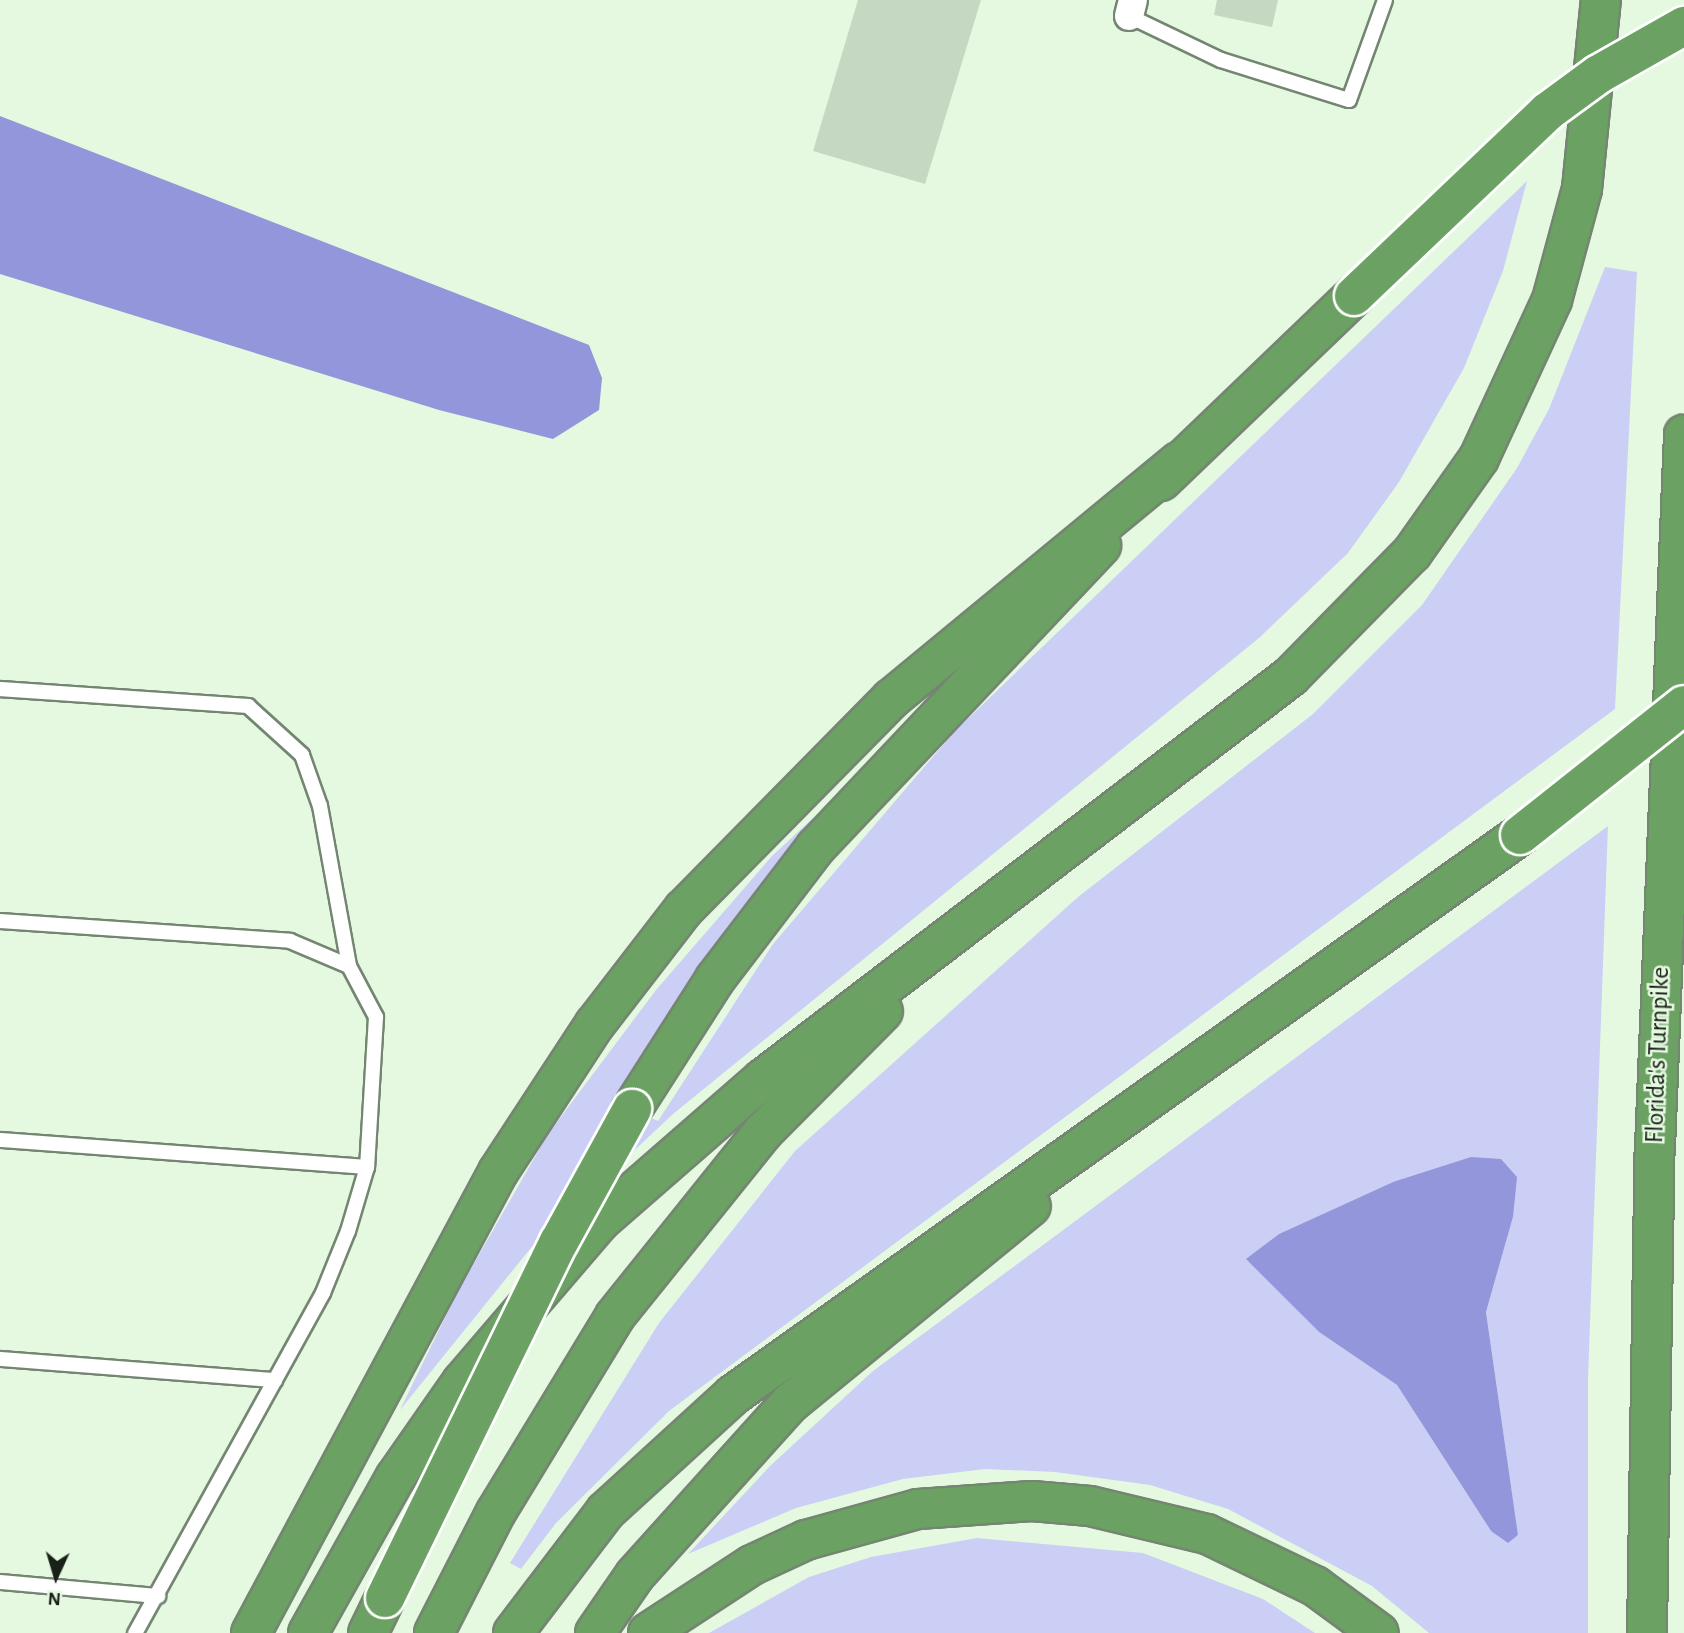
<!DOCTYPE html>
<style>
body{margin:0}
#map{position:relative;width:1684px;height:1633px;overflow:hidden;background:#e5f9e1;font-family:"Alegreya Sans",sans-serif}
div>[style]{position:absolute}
.green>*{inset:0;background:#cccff5}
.water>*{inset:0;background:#9396da}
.building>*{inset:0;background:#c5d8c2}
.roads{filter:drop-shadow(2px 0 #748671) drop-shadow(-2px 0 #748671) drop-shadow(0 2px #748671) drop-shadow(0 -2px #748671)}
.service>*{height:14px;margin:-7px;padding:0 7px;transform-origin:7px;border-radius:7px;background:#fff}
.minor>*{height:28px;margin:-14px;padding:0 14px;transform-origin:14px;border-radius:14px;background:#fff}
.motorway>*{height:38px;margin:-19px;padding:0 19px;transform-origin:19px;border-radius:19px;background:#6ba162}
.bridges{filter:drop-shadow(2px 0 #fff) drop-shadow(-2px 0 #fff) drop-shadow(0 2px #fff) drop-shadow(0 -2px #fff)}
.motorway-bridge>*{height:38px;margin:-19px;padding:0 19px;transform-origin:19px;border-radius:19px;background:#6ba162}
span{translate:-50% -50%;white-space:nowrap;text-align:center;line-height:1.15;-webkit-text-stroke:5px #e5f9e1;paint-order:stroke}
.street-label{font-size:26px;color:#192017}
.north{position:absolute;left:21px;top:1542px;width:70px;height:70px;-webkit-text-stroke:5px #e5f9e1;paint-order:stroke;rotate:184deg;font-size:19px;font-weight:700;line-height:28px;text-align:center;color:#192017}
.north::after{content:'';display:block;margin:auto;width:24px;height:32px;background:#192017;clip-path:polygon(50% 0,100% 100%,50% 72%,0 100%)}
</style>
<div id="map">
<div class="green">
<i style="clip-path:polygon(1527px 181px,1503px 271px,1464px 368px,1399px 482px,1348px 553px,1259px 638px,673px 1114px,530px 1249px,400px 1410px,457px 1293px,548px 1134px,656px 990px,772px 856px,814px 817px,616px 1102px,658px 1121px,773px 944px,955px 731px)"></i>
<i style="clip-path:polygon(1605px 267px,1637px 272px,1615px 709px,669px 1411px,556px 1523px,521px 1569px,510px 1563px,659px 1323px,795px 1151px,1078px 897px,1313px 714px,1422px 605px,1517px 468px,1549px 409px)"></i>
<i style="clip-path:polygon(evenodd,1608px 826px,1588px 1379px,1588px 1633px,1429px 1633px,1372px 1586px,1228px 1509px,1150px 1485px,1055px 1472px,985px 1469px,903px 1479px,796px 1508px,688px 1554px,770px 1466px,873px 1371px,1608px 826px,1393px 1182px,1513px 1217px,1486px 1312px,1518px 1536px,1491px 1531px,1397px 1385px,1319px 1332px,1247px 1259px,1279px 1234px,1393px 1182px)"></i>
<i style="clip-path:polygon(977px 1538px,1143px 1553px,1263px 1599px,1315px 1633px,709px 1633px,809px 1577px,871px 1557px)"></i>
</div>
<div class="water">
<i style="clip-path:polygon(0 116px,589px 345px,602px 378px,599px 410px,553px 439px,439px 410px,0 274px)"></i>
<i style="clip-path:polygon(1471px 1157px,1501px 1159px,1517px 1177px,1513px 1217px,1486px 1312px,1518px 1535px,1508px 1543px,1491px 1531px,1397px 1385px,1319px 1332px,1246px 1259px,1279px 1234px,1393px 1182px)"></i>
</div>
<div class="building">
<i style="clip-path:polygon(858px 0,981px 0,925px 184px,813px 151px)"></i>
<i style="clip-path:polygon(1217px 0,1278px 0,1272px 27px,1214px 15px)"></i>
</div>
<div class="roads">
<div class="service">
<i style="left:1129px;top:16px;width:102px;rotate:25.6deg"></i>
<i style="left:1221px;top:60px;width:134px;rotate:17.4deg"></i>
<i style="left:1349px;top:100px;width:106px;rotate:-70.2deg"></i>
<i style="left:0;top:689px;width:249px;rotate:3.9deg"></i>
<i style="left:248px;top:706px;width:73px;rotate:42.2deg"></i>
<i style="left:302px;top:755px;width:54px;rotate:70.6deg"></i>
<i style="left:320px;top:806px;width:163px;rotate:79.7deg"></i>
<i style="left:0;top:921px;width:291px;rotate:3.9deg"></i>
<i style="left:290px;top:941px;width:64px;rotate:23deg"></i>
<i style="left:349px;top:966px;width:58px;rotate:62.1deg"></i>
<i style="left:376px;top:1017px;width:150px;rotate:93.4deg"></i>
<i style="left:367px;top:1167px;width:67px;rotate:106.5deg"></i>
<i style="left:348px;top:1231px;width:67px;rotate:112deg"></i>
<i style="left:323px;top:1293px;width:389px;rotate:118.9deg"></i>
<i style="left:0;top:1140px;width:368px;rotate:4.2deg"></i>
<i style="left:0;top:1359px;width:276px;rotate:4.4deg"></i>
<i style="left:0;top:1582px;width:159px;rotate:5.1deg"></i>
</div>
<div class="minor">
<i style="left:1129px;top:16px;width:16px;rotate:-76deg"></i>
</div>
<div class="motorway">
<i style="left:1161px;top:481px;width:267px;rotate:-43.8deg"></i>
<i style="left:632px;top:1109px;width:154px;rotate:-57.4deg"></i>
<i style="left:715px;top:979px;width:166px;rotate:-52.6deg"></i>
<i style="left:816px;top:847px;width:415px;rotate:-46.6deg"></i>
<i style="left:251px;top:1633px;width:523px;rotate:-61.82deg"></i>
<i style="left:498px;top:1172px;width:177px;rotate:-56.8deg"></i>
<i style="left:595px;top:1024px;width:145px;rotate:-52.3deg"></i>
<i style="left:684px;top:909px;width:295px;rotate:-45.4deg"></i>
<i style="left:891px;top:699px;width:373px;rotate:-39.5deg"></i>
<i style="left:308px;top:1633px;width:178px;rotate:-60.7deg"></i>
<i style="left:395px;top:1478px;width:117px;rotate:-55.1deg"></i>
<i style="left:462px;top:1382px;width:211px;rotate:-49.4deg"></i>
<i style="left:599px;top:1222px;width:218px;rotate:-41.1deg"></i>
<i style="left:763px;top:1079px;width:664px;rotate:-37.35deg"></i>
<i style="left:1291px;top:676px;width:173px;rotate:-45.5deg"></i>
<i style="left:1412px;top:553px;width:116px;rotate:-54.8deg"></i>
<i style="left:1479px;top:458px;width:174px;rotate:-65.2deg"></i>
<i style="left:1552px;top:300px;width:115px;rotate:-74.9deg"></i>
<i style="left:1582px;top:189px;width:190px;rotate:-84.3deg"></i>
<i style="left:368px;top:1633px;width:39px;rotate:-64deg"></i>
<i style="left:434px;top:1633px;width:136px;rotate:-62.9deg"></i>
<i style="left:496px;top:1512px;width:229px;rotate:-58.7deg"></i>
<i style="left:615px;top:1316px;width:236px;rotate:-51.2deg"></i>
<i style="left:763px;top:1132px;width:170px;rotate:-45.2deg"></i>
<i style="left:513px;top:1633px;width:153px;rotate:-52.7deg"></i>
<i style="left:606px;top:1511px;width:172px;rotate:-42.4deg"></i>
<i style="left:733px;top:1395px;width:966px;rotate:-35.43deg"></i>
<i style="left:595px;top:1633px;width:70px;rotate:-55.4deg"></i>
<i style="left:635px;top:1575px;width:232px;rotate:-48deg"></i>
<i style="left:790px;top:1403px;width:311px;rotate:-39.3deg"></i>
<i style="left:648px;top:1633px;width:124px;rotate:-33.2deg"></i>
<i style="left:752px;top:1565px;width:60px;rotate:-24.8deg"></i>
<i style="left:806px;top:1540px;width:116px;rotate:-15.5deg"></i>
<i style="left:918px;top:1509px;width:114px;rotate:-4deg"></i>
<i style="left:1032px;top:1501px;width:58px;rotate:4.9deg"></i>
<i style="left:1090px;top:1506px;width:120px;rotate:13.5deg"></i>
<i style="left:1207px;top:1534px;width:120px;rotate:25.7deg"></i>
<i style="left:1315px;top:1586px;width:79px;rotate:36.3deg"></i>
<i style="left:1647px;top:1633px;width:486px;rotate:-89.1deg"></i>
<i style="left:1655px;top:1147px;width:713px;rotate:-87.67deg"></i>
</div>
</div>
<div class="bridges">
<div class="motorway-bridge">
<i style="left:1354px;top:296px;width:267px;rotate:-43.6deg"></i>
<i style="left:1547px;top:112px;width:64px;rotate:-36.2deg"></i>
<i style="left:1599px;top:74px;width:98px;rotate:-29.5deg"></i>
<i style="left:1520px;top:835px;width:209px;rotate:-38.4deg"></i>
<i style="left:385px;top:1598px;width:396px;rotate:-64deg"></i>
<i style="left:559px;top:1242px;width:152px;rotate:-61.2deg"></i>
</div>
</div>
<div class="street-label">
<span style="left:1658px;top:1055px;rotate:-88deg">Florida's Turnpike</span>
</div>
<div class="north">N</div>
</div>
